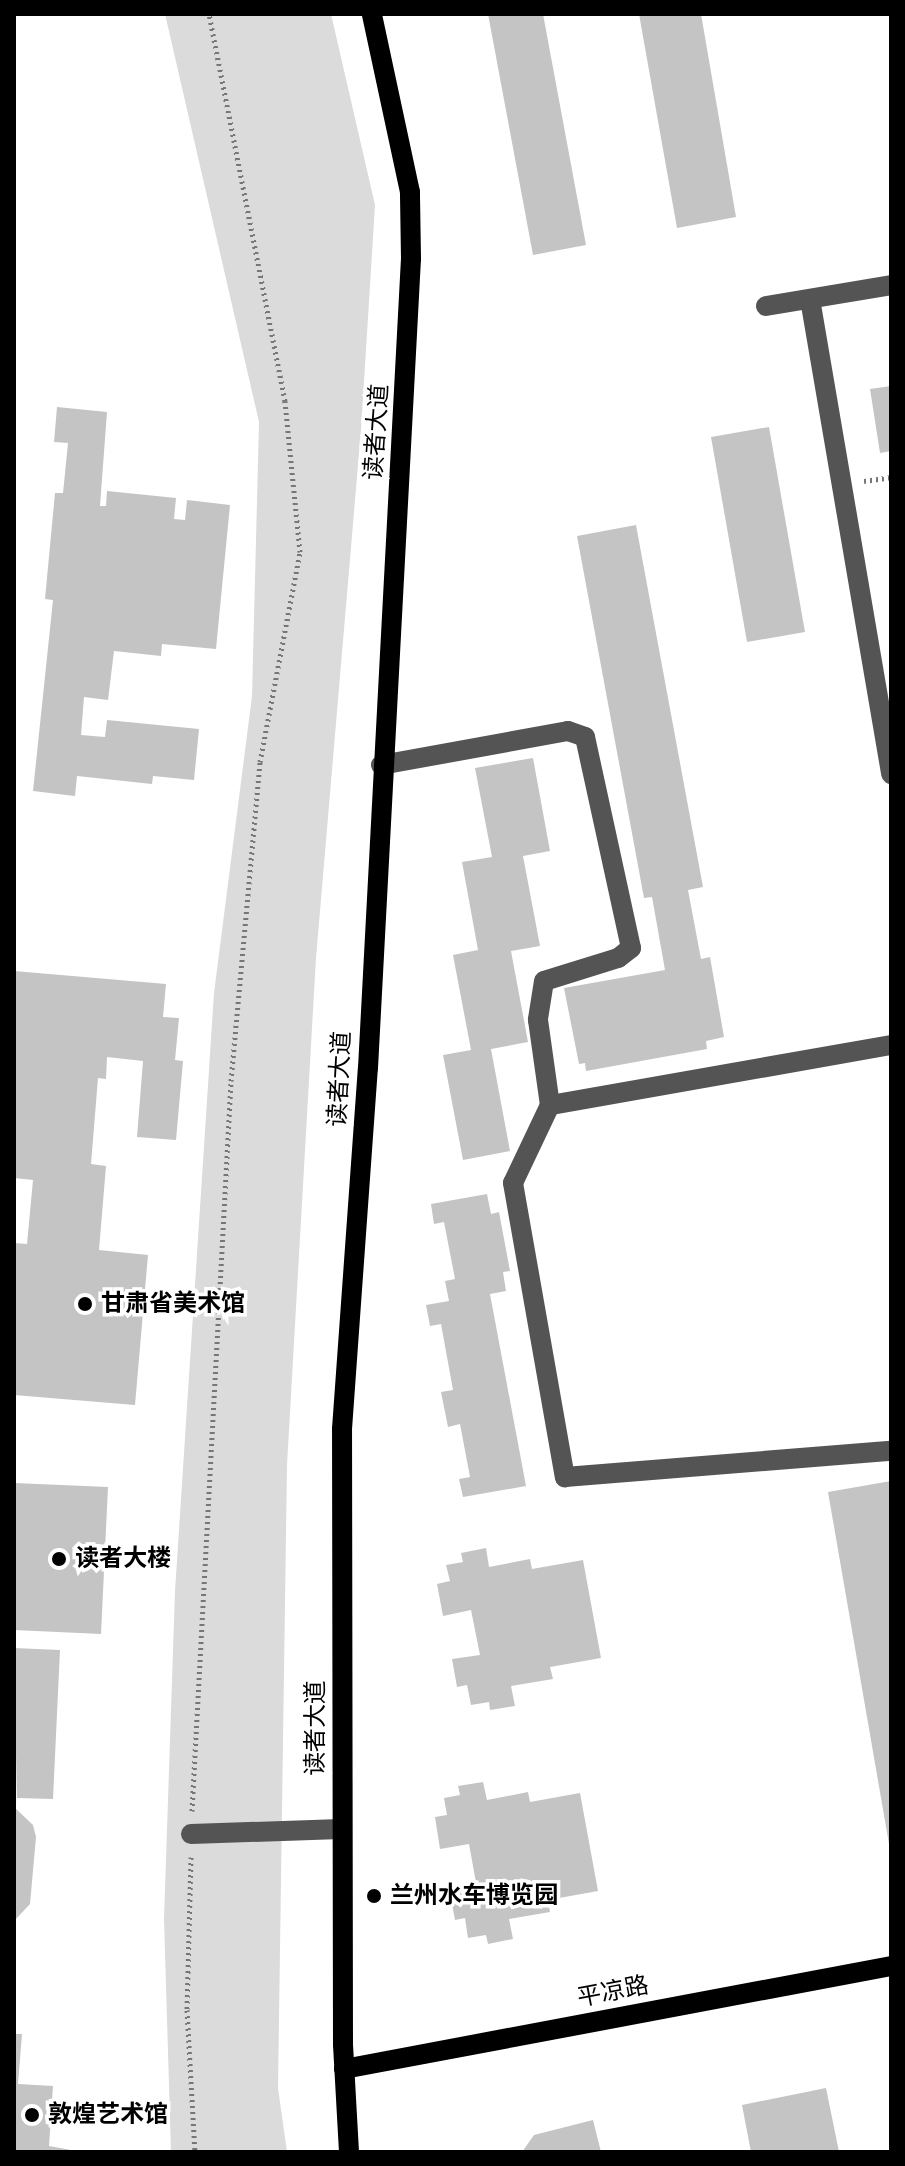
<!DOCTYPE html>
<meta charset="utf-8">
<style>
body{margin:0}
#map{position:relative;width:905px;height:2166px;overflow:hidden;background:#fff;font-family:"Work Sans","Noto Sans SC",sans-serif}
div>[style]{position:absolute}
.green>*{inset:0;background:#dbdbdb}
.building>*{inset:0;background:#c4c4c4}
.path>*{height:5px;margin-top:-2.5px;transform-origin:0;background:repeating-linear-gradient(90deg,#767676 0 2px,transparent 0 6px)}
.minor>*{height:20px;margin:-10px;padding:0 10px;transform-origin:10px;border-radius:10px;background:#545454}
.major>*{height:20px;margin:-10px;padding:0 10px;transform-origin:10px;border-radius:10px;background:#000}
.dots>*{width:22px;height:22px;translate:-50% -50%;box-sizing:border-box;border:4px solid #fff;border-radius:50%}
span{translate:-50% -50%;white-space:nowrap;text-align:center;line-height:1.15;-webkit-text-stroke:7px #fff;paint-order:stroke}
.street-label{font-size:24px;color:#000}
.poi-label{font-size:24px;color:#000;font-weight:700}
.left{translate:0 -50%;text-align:left}
.frame{position:absolute;inset:0;border:16px solid #000;pointer-events:none}
</style>
<div id="map">
<div class="green">
<i style="clip-path:polygon(165px 14px,331px 14px,375px 205px,361px 430px,316px 958px,287px 1465px,278px 2088px,287px 2152px,171px 2152px,164px 1919px,175px 1591px,214px 993px,252px 696px,259px 422px)"></i>
</div>
<div class="building">
<i style="clip-path:polygon(488px 14px,543px 14px,586px 245px,533px 255px)"></i>
<i style="clip-path:polygon(639px 14px,701px 14px,736px 217px,677px 228px)"></i>
<i style="clip-path:polygon(891px 386px,891px 451px,880px 453px,870px 389px)"></i>
<i style="clip-path:polygon(57px 407px,107px 412px,100px 506px,106px 506px,107px 491px,176px 498px,174px 519px,185px 520px,187px 500px,230px 505px,216px 649px,162px 644px,161px 656px,114px 651px,108px 700px,84px 697px,81px 735px,105px 737px,107px 720px,199px 729px,194px 780px,153px 776px,152px 784px,77px 776px,75px 796px,33px 791px,53px 600px,45px 599px,55px 493px,63px 493px,68px 443px,54px 442px)"></i>
<i style="clip-path:polygon(769px 427px,805px 632px,747px 642px,711px 437px)"></i>
<i style="clip-path:polygon(636px 525px,703px 887px,688px 890px,701px 959px,710px 957px,724px 1037px,706px 1041px,707px 1049px,586px 1071px,585px 1063px,579px 1064px,564px 988px,665px 970px,652px 897px,644px 898px,577px 536px)"></i>
<i style="clip-path:polygon(533px 758px,550px 851px,523px 856px,540px 946px,511px 951px,528px 1042px,491px 1049px,510px 1151px,463px 1160px,443px 1055px,471px 1050px,453px 955px,478px 950px,462px 862px,492px 857px,475px 768px)"></i>
<i style="clip-path:polygon(14px 971px,166px 984px,163px 1017px,179px 1018px,175px 1060px,183px 1061px,176px 1140px,137px 1137px,143px 1061px,107px 1057px,106px 1079px,98px 1078px,91px 1164px,106px 1166px,99px 1250px,148px 1255px,135px 1405px,14px 1395px,14px 1243px,27px 1244px,33px 1180px,14px 1178px)"></i>
<i style="clip-path:polygon(487px 1194px,491px 1214px,499px 1212px,510px 1271px,503px 1272px,506px 1291px,490px 1294px,526px 1486px,463px 1497px,459px 1479px,470px 1477px,460px 1424px,448px 1427px,441px 1392px,453px 1390px,441px 1324px,430px 1326px,426px 1305px,449px 1301px,445px 1281px,455px 1279px,444px 1222px,434px 1224px,431px 1204px)"></i>
<i style="clip-path:polygon(891px 1481px,891px 1844px,889px 1844px,828px 1492px)"></i>
<i style="clip-path:polygon(14px 1483px,108px 1487px,101px 1634px,14px 1630px)"></i>
<i style="clip-path:polygon(486px 1548px,489px 1567px,530px 1559px,532px 1569px,583px 1560px,601px 1658px,550px 1667px,553px 1679px,511px 1686px,515px 1706px,490px 1710px,489px 1702px,471px 1705px,467px 1685px,457px 1687px,452px 1659px,480px 1655px,471px 1610px,443px 1616px,437px 1584px,450px 1581px,446px 1565px,463px 1562px,461px 1553px)"></i>
<i style="clip-path:polygon(14px 1648px,60px 1650px,53px 1799px,17px 1798px,17px 1806px)"></i>
<i style="clip-path:polygon(483px 1782px,487px 1800px,528px 1792px,530px 1802px,580px 1793px,598px 1891px,548px 1900px,550px 1912px,509px 1919px,513px 1939px,488px 1944px,486px 1935px,468px 1938px,465px 1918px,455px 1920px,450px 1893px,477px 1888px,469px 1844px,440px 1849px,435px 1817px,447px 1815px,444px 1798px,460px 1795px,458px 1786px)"></i>
<i style="clip-path:polygon(14px 1807px,33px 1825px,36px 1837px,30px 1904px,14px 1921px)"></i>
<i style="clip-path:polygon(14px 2034px,22px 2034px,18px 2084px,53px 2086px,49px 2146px,82px 2152px,14px 2152px)"></i>
<i style="clip-path:polygon(826px 2088px,839px 2152px,751px 2152px,742px 2105px)"></i>
<i style="clip-path:polygon(593px 2120px,601px 2152px,522px 2152px,534px 2135px)"></i>
</div>
<div class="path">
<i style="left:864px;top:481px;width:27px;rotate:-8deg"></i>
<i style="left:192px;top:1811px;width:731px;rotate:-86.94deg"></i>
<i style="left:231px;top:1081px;width:320px;rotate:-84.8deg"></i>
<i style="left:260px;top:762px;width:214px;rotate:-79.2deg"></i>
<i style="left:300px;top:552px;width:152px;rotate:-95.7deg"></i>
<i style="left:285px;top:401px;width:394px;rotate:-101.1deg"></i>
<i style="left:191px;top:1857px;width:153px;rotate:91.5deg"></i>
<i style="left:187px;top:2010px;width:142px;rotate:86.8deg"></i>
</div>
<div class="minor">
<i style="left:810px;top:299px;width:482px;rotate:80.3deg"></i>
<i style="left:766px;top:306px;width:127px;rotate:-9.5deg"></i>
<i style="left:381px;top:765px;width:190px;rotate:-10.3deg"></i>
<i style="left:568px;top:731px;width:18px;rotate:19deg"></i>
<i style="left:585px;top:737px;width:216px;rotate:77.7deg"></i>
<i style="left:631px;top:948px;width:16px;rotate:142deg"></i>
<i style="left:618px;top:958px;width:77px;rotate:162.7deg"></i>
<i style="left:544px;top:981px;width:39px;rotate:99deg"></i>
<i style="left:538px;top:1020px;width:86px;rotate:82deg"></i>
<i style="left:891px;top:1045px;width:346px;rotate:170deg"></i>
<i style="left:550px;top:1105px;width:86px;rotate:115.4deg"></i>
<i style="left:513px;top:1183px;width:299px;rotate:80deg"></i>
<i style="left:565px;top:1477px;width:327px;rotate:-4.6deg"></i>
<i style="left:191px;top:1834px;width:150px;rotate:-1.9deg"></i>
</div>
<div class="major">
<i style="left:344px;top:2069px;width:557px;rotate:-10.66deg"></i>
<i style="left:349px;top:2152px;width:108px;rotate:-93.2deg"></i>
<i style="left:343px;top:2044px;width:615px;rotate:-90.09deg"></i>
<i style="left:342px;top:1429px;width:362px;rotate:-85.9deg"></i>
<i style="left:368px;top:1068px;width:810px;rotate:-86.96deg"></i>
<i style="left:411px;top:259px;width:67px;rotate:-90.9deg"></i>
<i style="left:410px;top:192px;width:182px;rotate:-102.1deg"></i>
</div>
<div class="dots">
<i style="left:85px;top:1304px;background:#000"></i>
<i style="left:59px;top:1559px;background:#000"></i>
<i style="left:374px;top:1896px;background:#000"></i>
<i style="left:32px;top:2115px;background:#000"></i>
</div>
<div class="street-label">
<span style="left:377px;top:432px;rotate:-86deg">读者大道</span>
<span style="left:340px;top:1079px;rotate:-87deg">读者大道</span>
<span style="left:316px;top:1728px;rotate:-90deg">读者大道</span>
<span style="left:613px;top:1992px;rotate:-11deg">平凉路</span>
</div>
<div class="poi-label">
<span class="left" style="left:101px;top:1304px">甘肃省美术馆</span>
<span class="left" style="left:75px;top:1559px">读者大楼</span>
<span class="left" style="left:390px;top:1896px">兰州水车博览园</span>
<span class="left" style="left:48px;top:2115px">敦煌艺术馆</span>
</div>
<div class="frame"></div>
</div>
